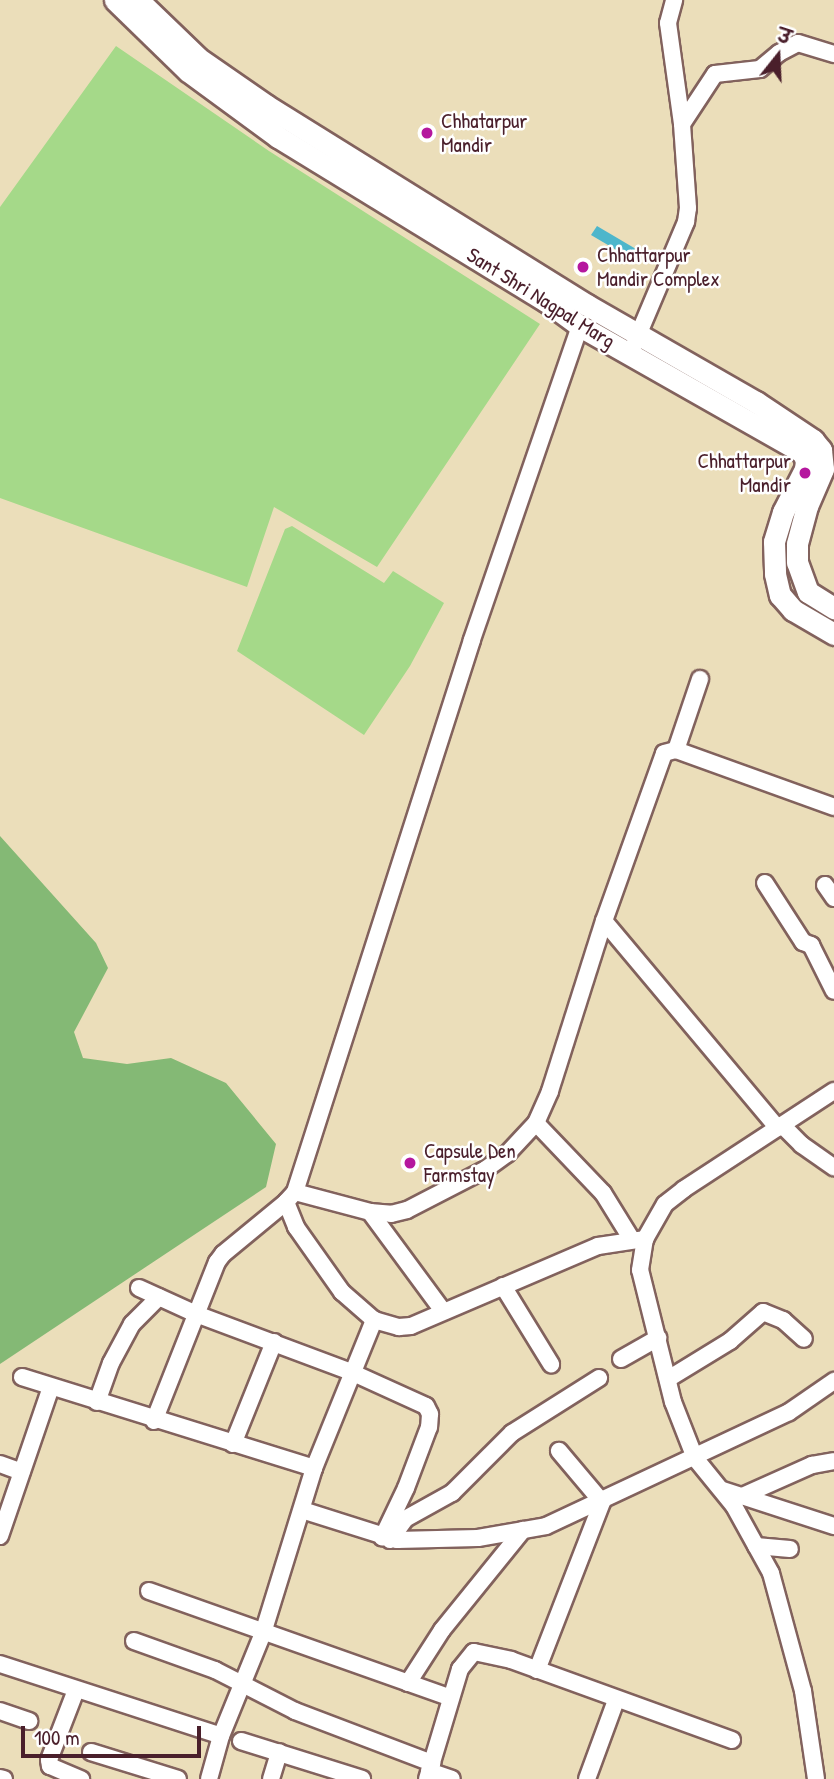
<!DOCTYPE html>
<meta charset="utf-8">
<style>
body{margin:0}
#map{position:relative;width:834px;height:1779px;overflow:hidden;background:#ebdeba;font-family:"Patrick Hand","Playpen Sans Deva",sans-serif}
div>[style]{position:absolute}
.green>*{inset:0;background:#a5d989}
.forest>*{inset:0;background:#84b975}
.water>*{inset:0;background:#4db6cb}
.roads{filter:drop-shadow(2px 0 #82625d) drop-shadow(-2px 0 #82625d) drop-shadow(0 2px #82625d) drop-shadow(0 -2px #82625d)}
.minor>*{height:16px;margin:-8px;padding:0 8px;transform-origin:8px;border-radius:8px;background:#fff}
.major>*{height:21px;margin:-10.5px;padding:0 10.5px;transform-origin:10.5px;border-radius:10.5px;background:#fff}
.dots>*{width:19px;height:19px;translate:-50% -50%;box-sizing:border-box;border:4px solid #fff;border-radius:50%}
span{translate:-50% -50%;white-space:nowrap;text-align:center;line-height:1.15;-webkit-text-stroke:5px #fff;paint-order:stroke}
.poi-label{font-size:21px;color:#4a1f2b}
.left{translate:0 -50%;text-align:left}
.right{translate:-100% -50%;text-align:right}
.street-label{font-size:21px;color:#4a1f2b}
.north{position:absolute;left:743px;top:21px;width:70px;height:70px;-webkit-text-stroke:5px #fff;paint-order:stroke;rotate:18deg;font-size:19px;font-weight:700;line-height:28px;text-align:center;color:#4a1f2b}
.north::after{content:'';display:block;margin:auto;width:24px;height:32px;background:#4a1f2b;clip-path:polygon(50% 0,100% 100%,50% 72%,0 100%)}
.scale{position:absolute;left:21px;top:1726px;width:180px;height:32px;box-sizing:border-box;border:4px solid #4a1f2b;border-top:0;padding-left:9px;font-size:21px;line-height:24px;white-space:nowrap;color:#4a1f2b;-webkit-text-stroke:5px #fff;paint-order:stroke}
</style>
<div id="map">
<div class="green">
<i style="clip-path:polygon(116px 46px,269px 151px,540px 324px,377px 567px,274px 507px,247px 587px,0 498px,0 207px)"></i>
<i style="clip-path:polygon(292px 526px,384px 583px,393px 571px,444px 603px,410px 666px,364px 735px,237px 651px,285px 529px)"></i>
</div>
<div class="forest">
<i style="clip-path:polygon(0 836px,96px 943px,108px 968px,74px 1032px,83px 1058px,127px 1064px,171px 1058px,226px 1083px,276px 1144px,266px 1187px,0 1364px)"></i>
</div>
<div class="water">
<i style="clip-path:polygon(597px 226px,641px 252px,635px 261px,591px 235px)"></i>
</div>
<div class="roads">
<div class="minor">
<i style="left:682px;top:124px;width:60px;rotate:-56.6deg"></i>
<i style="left:715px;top:74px;width:45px;rotate:-6.3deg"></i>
<i style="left:760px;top:69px;width:25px;rotate:-40deg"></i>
<i style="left:779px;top:53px;width:21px;rotate:-28deg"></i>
<i style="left:798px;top:43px;width:38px;rotate:17deg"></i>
<i style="left:580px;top:326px;width:332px;rotate:109deg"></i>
<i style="left:472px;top:640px;width:580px;rotate:107.78deg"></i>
<i style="left:295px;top:1192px;width:13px;rotate:132deg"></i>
<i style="left:286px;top:1202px;width:27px;rotate:68deg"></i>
<i style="left:296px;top:1227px;width:80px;rotate:54.7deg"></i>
<i style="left:342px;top:1292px;width:43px;rotate:41.2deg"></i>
<i style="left:374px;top:1320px;width:26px;rotate:16deg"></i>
<i style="left:399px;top:1327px;width:12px;rotate:-5deg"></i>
<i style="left:411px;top:1326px;width:203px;rotate:-23.2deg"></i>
<i style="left:598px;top:1246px;width:48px;rotate:-8.5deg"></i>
<i style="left:634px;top:345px;width:134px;rotate:-67.1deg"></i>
<i style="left:686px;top:222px;width:14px;rotate:-82deg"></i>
<i style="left:688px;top:208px;width:84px;rotate:-94.1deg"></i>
<i style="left:682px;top:124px;width:102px;rotate:-97.9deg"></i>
<i style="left:668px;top:23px;width:24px;rotate:-75deg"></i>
<i style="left:676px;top:750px;width:75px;rotate:-71.3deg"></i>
<i style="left:765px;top:883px;width:70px;rotate:57.2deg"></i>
<i style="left:803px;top:942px;width:9px;rotate:21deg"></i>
<i style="left:811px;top:945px;width:51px;rotate:63.4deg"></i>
<i style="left:825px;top:885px;width:16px;rotate:55deg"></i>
<i style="left:604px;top:921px;width:270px;rotate:50deg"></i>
<i style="left:536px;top:1123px;width:97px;rotate:46.3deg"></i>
<i style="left:603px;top:1193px;width:55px;rotate:58.3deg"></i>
<i style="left:782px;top:1125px;width:28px;rotate:45deg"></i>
<i style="left:802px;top:1145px;width:39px;rotate:35deg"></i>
<i style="left:295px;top:1192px;width:78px;rotate:14.9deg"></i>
<i style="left:370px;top:1212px;width:21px;rotate:5deg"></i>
<i style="left:391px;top:1214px;width:16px;rotate:-14deg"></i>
<i style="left:407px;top:1210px;width:89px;rotate:-27.4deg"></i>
<i style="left:486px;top:1169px;width:26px;rotate:-36deg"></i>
<i style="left:507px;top:1154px;width:42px;rotate:-46.9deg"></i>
<i style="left:536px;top:1123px;width:35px;rotate:-66deg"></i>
<i style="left:550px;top:1091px;width:178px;rotate:-72.4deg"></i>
<i style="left:604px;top:921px;width:178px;rotate:-70.3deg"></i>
<i style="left:664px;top:753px;width:12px;rotate:-14deg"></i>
<i style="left:676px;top:750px;width:168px;rotate:19.8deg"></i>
<i style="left:370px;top:1212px;width:123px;rotate:53.6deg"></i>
<i style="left:503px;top:1286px;width:92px;rotate:58.4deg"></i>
<i style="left:139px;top:1288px;width:63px;rotate:24.5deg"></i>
<i style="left:196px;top:1314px;width:165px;rotate:20.5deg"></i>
<i style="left:351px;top:1372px;width:82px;rotate:24.4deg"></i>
<i style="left:426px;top:1406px;width:9px;rotate:63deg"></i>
<i style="left:430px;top:1414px;width:13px;rotate:94deg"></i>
<i style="left:429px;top:1427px;width:65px;rotate:110.7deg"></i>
<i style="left:406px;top:1488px;width:55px;rotate:115.6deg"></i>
<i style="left:621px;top:1359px;width:43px;rotate:-29.6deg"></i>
<i style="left:22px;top:1377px;width:306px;rotate:17.3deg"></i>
<i style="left:668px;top:1379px;width:73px;rotate:-31.5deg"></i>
<i style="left:730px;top:1341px;width:44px;rotate:-41.3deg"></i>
<i style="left:763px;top:1312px;width:22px;rotate:22deg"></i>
<i style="left:783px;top:1320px;width:28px;rotate:42deg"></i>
<i style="left:97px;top:1402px;width:41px;rotate:-70.3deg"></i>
<i style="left:111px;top:1363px;width:44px;rotate:-61.7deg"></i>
<i style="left:132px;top:1324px;width:38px;rotate:-45deg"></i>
<i style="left:154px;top:1421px;width:171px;rotate:-68.4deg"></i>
<i style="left:217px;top:1262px;width:10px;rotate:-53deg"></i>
<i style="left:223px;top:1254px;width:82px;rotate:-39.5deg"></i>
<i style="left:233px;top:1444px;width:110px;rotate:-68.1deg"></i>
<i style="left:0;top:1464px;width:23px;rotate:20deg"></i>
<i style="left:723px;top:1490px;width:117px;rotate:18deg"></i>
<i style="left:740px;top:1497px;width:79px;rotate:-24deg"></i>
<i style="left:812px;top:1465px;width:22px;rotate:-10deg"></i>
<i style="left:302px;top:1510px;width:100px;rotate:17.5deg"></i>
<i style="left:397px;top:1540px;width:81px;rotate:-1.4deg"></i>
<i style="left:478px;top:1538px;width:69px;rotate:-10deg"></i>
<i style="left:546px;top:1526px;width:268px;rotate:-25.1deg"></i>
<i style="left:789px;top:1412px;width:55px;rotate:-34.6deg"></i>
<i style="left:0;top:1536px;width:157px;rotate:-71.1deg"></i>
<i style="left:390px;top:1540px;width:26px;rotate:-54deg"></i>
<i style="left:405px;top:1519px;width:54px;rotate:-29deg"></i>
<i style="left:452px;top:1493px;width:85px;rotate:-45deg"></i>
<i style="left:512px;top:1433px;width:103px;rotate:-32.3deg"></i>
<i style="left:756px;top:1546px;width:34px;rotate:5deg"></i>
<i style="left:149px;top:1591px;width:320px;rotate:19.5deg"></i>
<i style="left:134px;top:1641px;width:86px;rotate:19.7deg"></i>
<i style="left:215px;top:1670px;width:90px;rotate:27.1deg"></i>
<i style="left:295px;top:1711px;width:147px;rotate:20.8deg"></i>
<i style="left:0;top:1664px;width:232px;rotate:18deg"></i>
<i style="left:537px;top:1670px;width:180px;rotate:-68.8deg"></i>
<i style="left:602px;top:1502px;width:67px;rotate:-130.1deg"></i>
<i style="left:408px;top:1683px;width:63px;rotate:-57.3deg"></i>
<i style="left:442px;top:1630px;width:129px;rotate:-51deg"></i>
<i style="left:76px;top:1690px;width:75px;rotate:111.1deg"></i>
<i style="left:49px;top:1760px;width:6px;rotate:81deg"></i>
<i style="left:50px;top:1766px;width:34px;rotate:23deg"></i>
<i style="left:0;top:1711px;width:31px;rotate:19deg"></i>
<i style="left:241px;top:1741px;width:127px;rotate:17.4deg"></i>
<i style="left:91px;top:1752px;width:91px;rotate:17.2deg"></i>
<i style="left:429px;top:1771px;width:24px;rotate:19deg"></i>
<i style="left:0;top:1778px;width:4px;rotate:14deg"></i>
<i style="left:209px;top:1779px;width:45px;rotate:-74.4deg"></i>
<i style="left:221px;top:1736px;width:111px;rotate:-67.8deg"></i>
<i style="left:263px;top:1633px;width:173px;rotate:-72.8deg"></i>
<i style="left:314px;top:1468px;width:160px;rotate:-67.9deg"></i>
<i style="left:271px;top:1779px;width:28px;rotate:-73deg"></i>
<i style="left:427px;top:1779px;width:115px;rotate:-73.3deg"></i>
<i style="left:460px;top:1669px;width:22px;rotate:-51deg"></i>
<i style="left:474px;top:1652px;width:38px;rotate:12deg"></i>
<i style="left:511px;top:1660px;width:235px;rotate:19.9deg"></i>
<i style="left:587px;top:1779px;width:84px;rotate:-69.8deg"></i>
<i style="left:816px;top:1779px;width:89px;rotate:-98.4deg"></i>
<i style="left:803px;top:1691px;width:122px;rotate:-105.2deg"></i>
<i style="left:771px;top:1573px;width:77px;rotate:-118.9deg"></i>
<i style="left:734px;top:1506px;width:62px;rotate:-129.1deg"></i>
<i style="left:695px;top:1458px;width:60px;rotate:-111.4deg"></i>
<i style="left:673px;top:1402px;width:136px;rotate:-104deg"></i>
<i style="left:640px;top:1270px;width:31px;rotate:-81deg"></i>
<i style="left:645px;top:1239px;width:40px;rotate:-60.3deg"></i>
<i style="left:665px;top:1204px;width:24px;rotate:-38deg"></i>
<i style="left:684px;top:1189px;width:179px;rotate:-33.2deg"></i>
</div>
<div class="major">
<i style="left:115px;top:0;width:102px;rotate:44.2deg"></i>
<i style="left:188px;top:71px;width:112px;rotate:36.3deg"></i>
<i style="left:278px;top:137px;width:314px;rotate:31.5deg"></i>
<i style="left:546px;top:301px;width:42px;rotate:36.3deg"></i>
<i style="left:580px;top:326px;width:255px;rotate:29.6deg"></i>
<i style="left:802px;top:452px;width:9px;rotate:63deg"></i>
<i style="left:806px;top:460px;width:9px;rotate:96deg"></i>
<i style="left:805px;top:469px;width:48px;rotate:117.1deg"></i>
<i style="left:783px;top:512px;width:31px;rotate:107deg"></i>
<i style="left:774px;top:542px;width:32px;rotate:88deg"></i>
<i style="left:775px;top:574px;width:22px;rotate:77deg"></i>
<i style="left:780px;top:595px;width:20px;rotate:49deg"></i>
<i style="left:793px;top:610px;width:48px;rotate:30.3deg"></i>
<i style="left:138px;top:0;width:83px;rotate:44deg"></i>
<i style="left:198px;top:58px;width:84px;rotate:34.8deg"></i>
<i style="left:267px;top:106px;width:377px;rotate:31.9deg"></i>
<i style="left:587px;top:305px;width:195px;rotate:29.9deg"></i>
<i style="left:756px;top:402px;width:69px;rotate:33.7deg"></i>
<i style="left:813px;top:440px;width:13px;rotate:51deg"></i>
<i style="left:821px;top:450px;width:19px;rotate:84deg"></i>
<i style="left:823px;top:469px;width:40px;rotate:113.4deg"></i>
<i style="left:807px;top:506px;width:39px;rotate:105deg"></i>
<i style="left:797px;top:544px;width:18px;rotate:90deg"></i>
<i style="left:797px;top:562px;width:32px;rotate:70deg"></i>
<i style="left:808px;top:592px;width:31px;rotate:32deg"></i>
</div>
</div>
<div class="dots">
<i style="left:427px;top:133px;background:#b5179e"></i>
<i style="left:583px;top:267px;background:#b5179e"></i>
<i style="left:805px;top:473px;background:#b5179e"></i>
<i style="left:410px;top:1163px;background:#b5179e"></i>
</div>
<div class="poi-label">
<span class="left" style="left:441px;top:133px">Chhatarpur<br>Mandir</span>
<span class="left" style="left:597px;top:267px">Chhattarpur<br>Mandir Complex</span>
<span class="right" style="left:791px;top:473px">Chhattarpur<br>Mandir</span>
<span class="left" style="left:424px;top:1163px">Capsule Den<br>Farmstay</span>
</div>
<div class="street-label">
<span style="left:541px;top:298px;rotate:32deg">Sant Shri Nagpal Marg</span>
</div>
<div class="north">उ</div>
<div class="scale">100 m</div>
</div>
